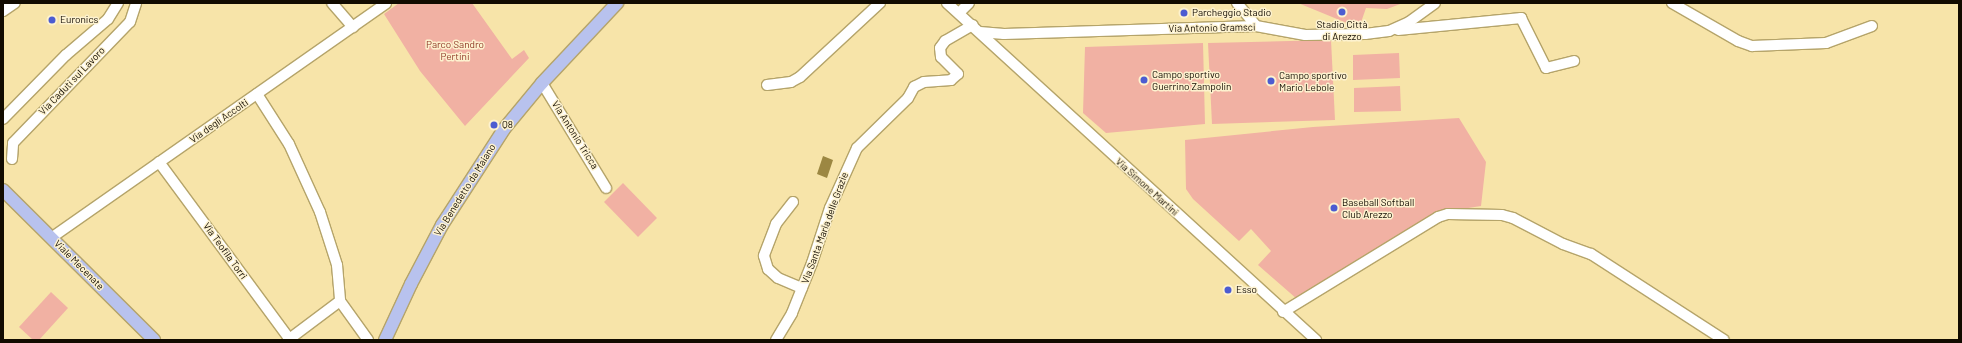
<!DOCTYPE html>
<meta charset="utf-8">
<style>
body{margin:0}
#map{position:relative;width:1962px;height:343px;overflow:hidden;background:#f7e4a9;font-family:Barlow,sans-serif}
div>[style]{position:absolute}
.green>*{inset:0;background:#f1b1a3}
.water>*{inset:0;background:#9c8742}
.roads{filter:drop-shadow(1px 0 #b5a46a) drop-shadow(-1px 0 #b5a46a) drop-shadow(0 1px #b5a46a) drop-shadow(0 -1px #b5a46a)}
.minor>*{height:10px;margin:-5px;padding:0 5px;transform-origin:5px;border-radius:5px;background:#fff}
.major>*{height:12px;margin:-6px;padding:0 6px;transform-origin:6px;border-radius:6px;background:#b8c2ee}
.dots>*{width:11px;height:11px;translate:-50% -50%;box-sizing:border-box;border:2px solid #fdf2cf;border-radius:50%}
span{translate:-50% -50%;white-space:nowrap;text-align:center;line-height:1.15;-webkit-text-stroke:3px #fdf2cf;paint-order:stroke}
.poi-label{font-size:10px;color:#120b00}
.left{translate:0 -50%;text-align:left}
.street-label{font-size:10px;color:#120b00}
.park-label{font-size:10px;color:#8f3827}
.frame{position:absolute;inset:0;border:4px solid #120b00;pointer-events:none}
</style>
<div id="map">
<div class="green">
<i style="clip-path:polygon(399px 3px,472px 3px,512px 59px,524px 50px,529px 58px,465px 126px,420px 71px,384px 14px)"></i>
<i style="clip-path:polygon(1298px 3px,1403px 3px,1387px 9px,1366px 8px,1359px 28px)"></i>
<i style="clip-path:polygon(1331px 40px,1335px 120px,1212px 124px,1208px 43px)"></i>
<i style="clip-path:polygon(1203px 43px,1205px 124px,1106px 133px,1083px 113px,1085px 47px)"></i>
<i style="clip-path:polygon(1399px 53px,1400px 78px,1353px 80px,1353px 55px)"></i>
<i style="clip-path:polygon(1400px 86px,1401px 111px,1354px 112px,1354px 88px)"></i>
<i style="clip-path:polygon(1459px 118px,1486px 162px,1481px 206px,1449px 211px,1297px 299px,1258px 265px,1271px 251px,1251px 229px,1239px 241px,1193px 199px,1186px 189px,1185px 140px,1313px 127px)"></i>
<i style="clip-path:polygon(623px 183px,657px 218px,638px 237px,604px 202px)"></i>
<i style="clip-path:polygon(51px 292px,68px 308px,39px 340px,33px 340px,19px 327px)"></i>
</div>
<div class="water">
<i style="clip-path:polygon(823px 156px,833px 160px,827px 178px,817px 174px)"></i>
</div>
<div class="roads">
<div class="minor">
<i style="left:332px;top:3px;width:32px;rotate:49deg"></i>
<i style="left:947px;top:3px;width:500px;rotate:42.4deg"></i>
<i style="left:1237px;top:3px;width:30px;rotate:50deg"></i>
<i style="left:1672px;top:3px;width:76px;rotate:29.9deg"></i>
<i style="left:1738px;top:41px;width:15px;rotate:20deg"></i>
<i style="left:1752px;top:46px;width:74px;rotate:-2.3deg"></i>
<i style="left:1826px;top:43px;width:49px;rotate:-20.3deg"></i>
<i style="left:3px;top:11px;width:14px;rotate:-34deg"></i>
<i style="left:959px;top:13px;width:14px;rotate:-45deg"></i>
<i style="left:1398px;top:30px;width:124px;rotate:-5.6deg"></i>
<i style="left:1521px;top:18px;width:56px;rotate:63.4deg"></i>
<i style="left:1546px;top:68px;width:29px;rotate:-14deg"></i>
<i style="left:980px;top:32px;width:24px;rotate:5deg"></i>
<i style="left:1004px;top:34px;width:252px;rotate:-1.8deg"></i>
<i style="left:1256px;top:26px;width:50px;rotate:10.4deg"></i>
<i style="left:1305px;top:35px;width:60px;rotate:-1deg"></i>
<i style="left:1365px;top:34px;width:24px;rotate:-7deg"></i>
<i style="left:1389px;top:31px;width:22px;rotate:-24deg"></i>
<i style="left:1409px;top:22px;width:32px;rotate:-36deg"></i>
<i style="left:542px;top:83px;width:123px;rotate:58.6deg"></i>
<i style="left:767px;top:85px;width:24px;rotate:-7deg"></i>
<i style="left:791px;top:82px;width:10px;rotate:-29deg"></i>
<i style="left:800px;top:77px;width:109px;rotate:-42.8deg"></i>
<i style="left:257px;top:94px;width:59px;rotate:57.4deg"></i>
<i style="left:289px;top:144px;width:75px;rotate:65.5deg"></i>
<i style="left:320px;top:212px;width:56px;rotate:72.2deg"></i>
<i style="left:337px;top:265px;width:36px;rotate:85deg"></i>
<i style="left:340px;top:301px;width:48px;rotate:54.3deg"></i>
<i style="left:3px;top:119px;width:90px;rotate:-45.5deg"></i>
<i style="left:66px;top:55px;width:55px;rotate:-40.6deg"></i>
<i style="left:108px;top:19px;width:19px;rotate:-58deg"></i>
<i style="left:12px;top:159px;width:16px;rotate:-86deg"></i>
<i style="left:13px;top:143px;width:168px;rotate:-46deg"></i>
<i style="left:130px;top:22px;width:20px;rotate:-72deg"></i>
<i style="left:159px;top:162px;width:221px;rotate:53.6deg"></i>
<i style="left:793px;top:202px;width:28px;rotate:128deg"></i>
<i style="left:776px;top:224px;width:34px;rotate:111deg"></i>
<i style="left:764px;top:256px;width:14px;rotate:73deg"></i>
<i style="left:768px;top:269px;width:13px;rotate:42deg"></i>
<i style="left:778px;top:278px;width:26px;rotate:23deg"></i>
<i style="left:51px;top:238px;width:409px;rotate:-35deg"></i>
<i style="left:1283px;top:312px;width:182px;rotate:-31.5deg"></i>
<i style="left:1438px;top:217px;width:10px;rotate:-17deg"></i>
<i style="left:1448px;top:214px;width:54px;rotate:1.1deg"></i>
<i style="left:1502px;top:215px;width:11px;rotate:15deg"></i>
<i style="left:1513px;top:218px;width:56px;rotate:27.5deg"></i>
<i style="left:1563px;top:244px;width:30px;rotate:20deg"></i>
<i style="left:1591px;top:254px;width:158px;rotate:32.9deg"></i>
<i style="left:288px;top:340px;width:65px;rotate:-36.9deg"></i>
<i style="left:776px;top:340px;width:31px;rotate:-59deg"></i>
<i style="left:792px;top:313px;width:54px;rotate:-68.2deg"></i>
<i style="left:812px;top:263px;width:58px;rotate:-71.9deg"></i>
<i style="left:830px;top:208px;width:66px;rotate:-65.8deg"></i>
<i style="left:857px;top:148px;width:71px;rotate:-44.4deg"></i>
<i style="left:908px;top:98px;width:13px;rotate:-61deg"></i>
<i style="left:914px;top:87px;width:11px;rotate:-27deg"></i>
<i style="left:924px;top:82px;width:27px;rotate:-4deg"></i>
<i style="left:951px;top:80px;width:9px;rotate:-41deg"></i>
<i style="left:958px;top:74px;width:24px;rotate:-135deg"></i>
<i style="left:941px;top:57px;width:9px;rotate:-96deg"></i>
<i style="left:940px;top:48px;width:9px;rotate:-54deg"></i>
<i style="left:945px;top:41px;width:32px;rotate:-30deg"></i>
</div>
<div class="major">
<i style="left:3px;top:190px;width:213px;rotate:44.8deg"></i>
<i style="left:385px;top:340px;width:62px;rotate:-65.1deg"></i>
<i style="left:411px;top:284px;width:67px;rotate:-62.3deg"></i>
<i style="left:442px;top:225px;width:114px;rotate:-57.1deg"></i>
<i style="left:504px;top:129px;width:60px;rotate:-50.4deg"></i>
<i style="left:542px;top:83px;width:110px;rotate:-46.8deg"></i>
</div>
</div>
<div class="dots">
<i style="left:1342px;top:12px;background:#4c5cd1"></i>
<i style="left:1184px;top:13px;background:#4c5cd1"></i>
<i style="left:52px;top:20px;background:#4c5cd1"></i>
<i style="left:1144px;top:80px;background:#4c5cd1"></i>
<i style="left:1271px;top:81px;background:#4c5cd1"></i>
<i style="left:494px;top:125px;background:#4c5cd1"></i>
<i style="left:1334px;top:208px;background:#4c5cd1"></i>
<i style="left:1228px;top:290px;background:#4c5cd1"></i>
</div>
<div class="poi-label">
<span class="left" style="left:1192px;top:13px">Parcheggio Stadio</span>
<span class="left" style="left:60px;top:20px">Euronics</span>
<span style="left:1342px;top:30px">Stadio Città<br>di Arezzo</span>
<span class="left" style="left:1152px;top:80px">Campo sportivo<br>Guerrino Zampolin</span>
<span class="left" style="left:1279px;top:81px">Campo sportivo<br>Mario Lebole</span>
<span class="left" style="left:502px;top:125px">Q8</span>
<span class="left" style="left:1342px;top:208px">Baseball Softball<br>Club Arezzo</span>
<span class="left" style="left:1236px;top:290px">Esso</span>
</div>
<div class="street-label">
<span style="left:1212px;top:28px;rotate:-1deg">Via Antonio Gramsci</span>
<span style="left:72px;top:81px;rotate:-46deg">Via Caduti sul Lavoro</span>
<span style="left:219px;top:121px;rotate:-35deg">Via degli Accolti</span>
<span style="left:575px;top:135px;rotate:58deg">Via Antonio Tricca</span>
<span style="left:1147px;top:187px;rotate:42deg">Via Simone Martini</span>
<span style="left:465px;top:190px;rotate:-58deg">Via Benedetto da Maiano</span>
<span style="left:825px;top:228px;rotate:-70deg">Via Santa Maria delle Grazie</span>
<span style="left:225px;top:251px;rotate:54deg">Via Teofila Torri</span>
<span style="left:79px;top:265px;rotate:45deg">Viale Mecenate</span>
</div>
<div class="park-label">
<span style="left:455px;top:50px">Parco Sandro<br>Pertini</span>
</div>
<div class="frame"></div>
</div>
